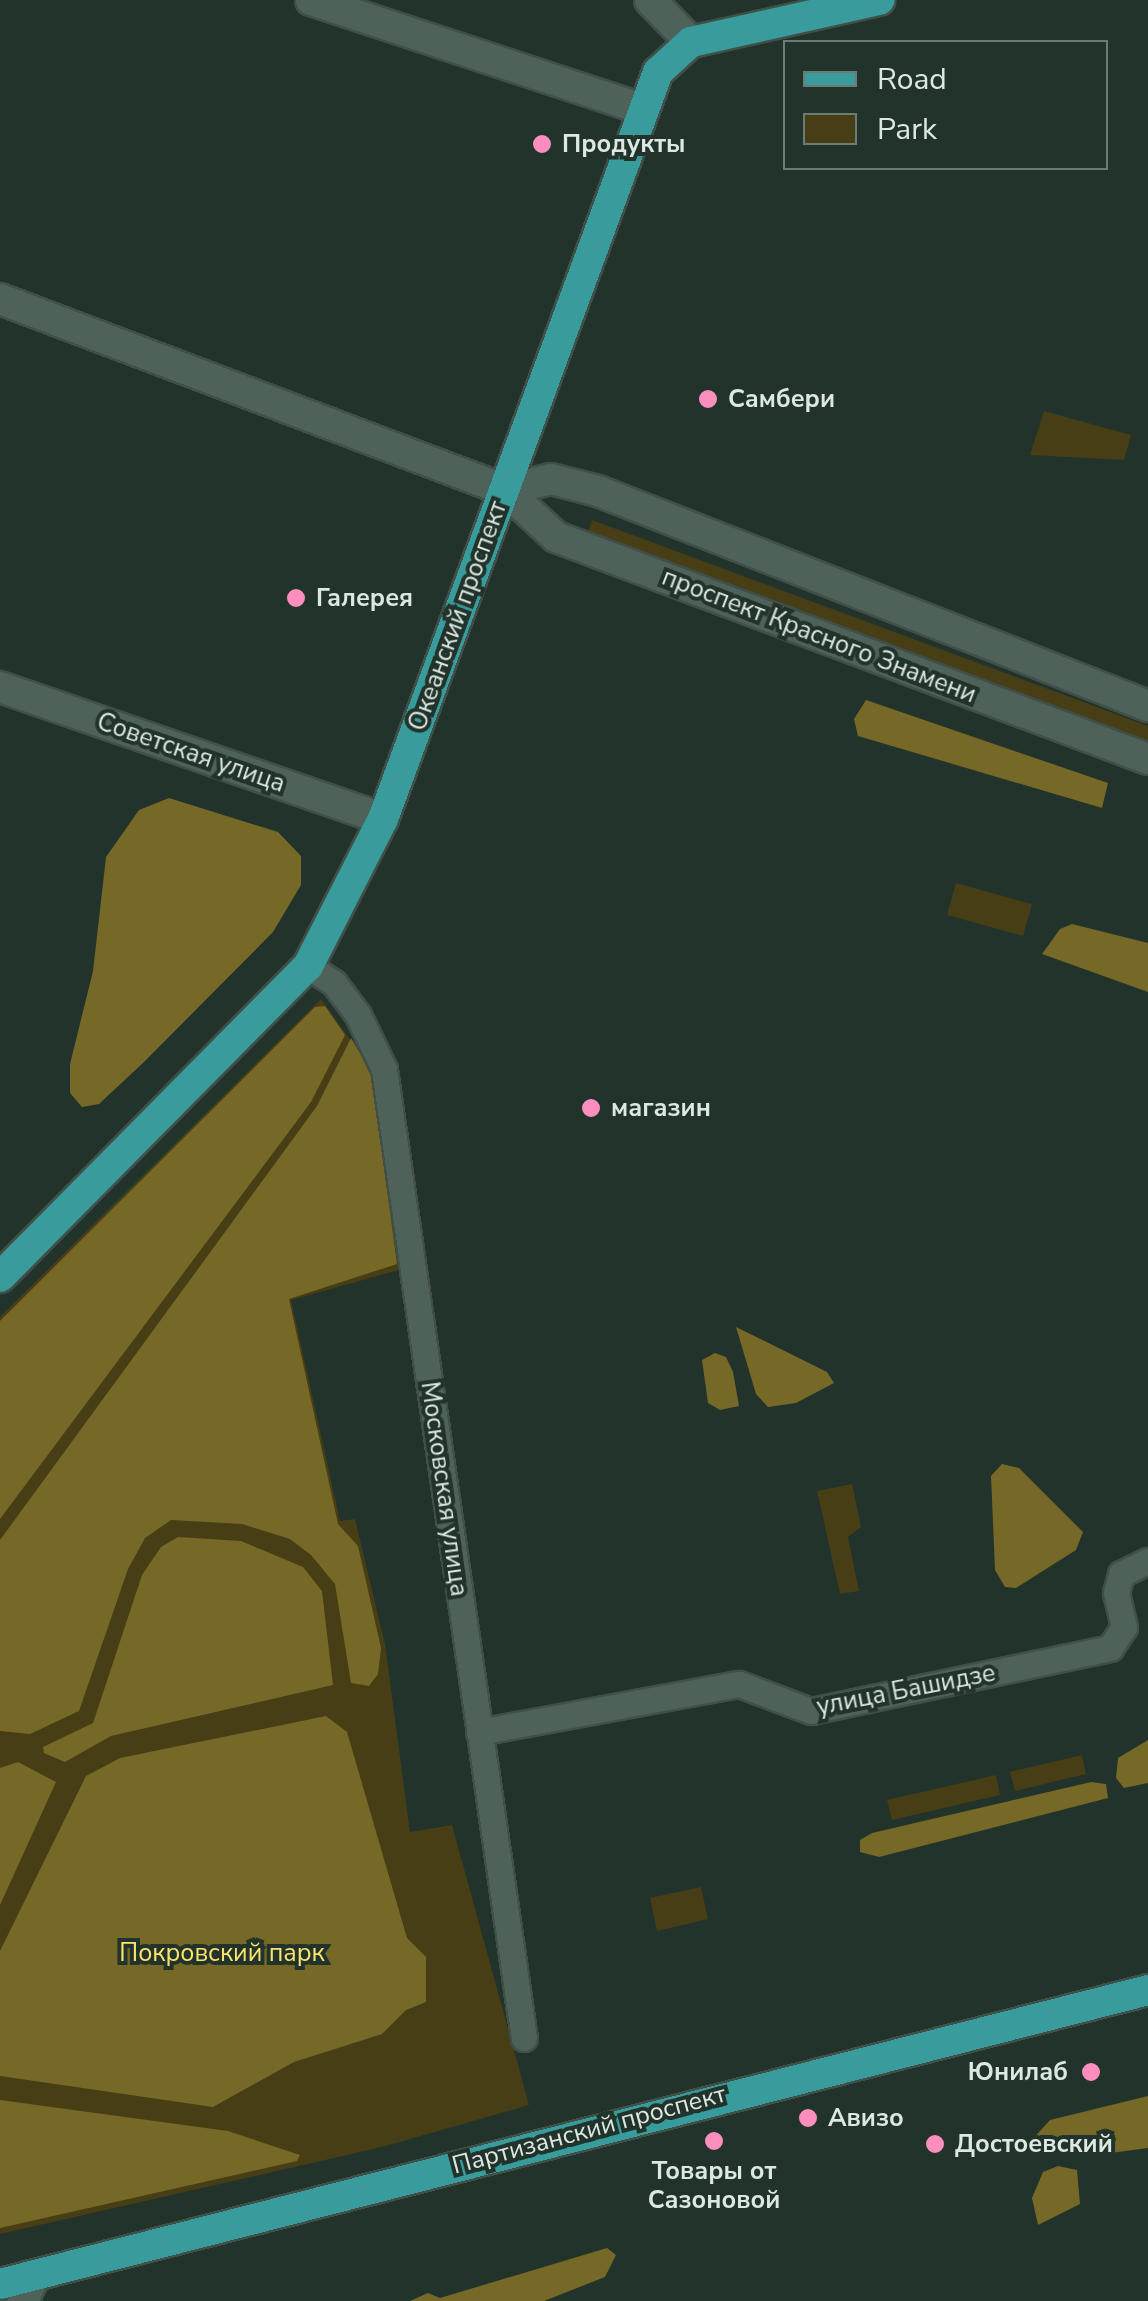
<!DOCTYPE html>
<meta charset="utf-8">
<style>
body{margin:0}
#map{position:relative;width:1148px;height:2301px;overflow:hidden;background:#21332b;font-family:"Nunito Sans",sans-serif}
div>[style]{position:absolute}
.green>*{inset:0;background:#473e16}
.forest>*{inset:0;background:#766826}
.roads{filter:drop-shadow(2px 0 #405049) drop-shadow(-2px 0 #405049) drop-shadow(0 2px #405049) drop-shadow(0 -2px #405049)}
.street>*{height:25px;margin:-12.5px;padding:0 12.5px;transform-origin:12.5px;border-radius:12.5px;background:#4f6259}
.secondary>*{height:30px;margin:-15px;padding:0 15px;transform-origin:15px;border-radius:15px;background:#4f6259}
.primary>*{height:30px;margin:-15px;padding:0 15px;transform-origin:15px;border-radius:15px;background:#389c9c}
.dots>*{width:28px;height:28px;translate:-50% -50%;box-sizing:border-box;border:5px solid #21332b;border-radius:50%}
span{translate:-50% -50%;white-space:nowrap;text-align:center;line-height:1.15;-webkit-text-stroke:8px #21332b;paint-order:stroke}
.poi-label{font-size:25px;color:#dde8e2;font-weight:700}
.left{translate:0 -50%;text-align:left}
.right{translate:-100% -50%;text-align:right}
.street-label{font-size:25px;color:#dde8e2}
.park-label{font-size:25px;color:#fce26d}
.legend{position:absolute;left:783px;top:40px;width:325px;height:130px;box-sizing:border-box;background:#21332b;border:2px solid #6c7b74;margin:0;padding:12px 18px;list-style:none;font-size:30px;color:#dde8e2}
.legend li{display:flex;align-items:center;gap:20px;height:50px}
.legend b{width:50px;border:2px solid #6c7b74}
</style>
<div id="map">
<div class="green">
<i style="clip-path:polygon(1044px 411px,1131px 435px,1124px 460px,1030px 455px)"></i>
<i style="clip-path:polygon(592px 520px,1148px 726px,1148px 749px,587px 535px)"></i>
<i style="clip-path:polygon(956px 883px,1032px 904px,1023px 936px,947px 915px)"></i>
<i style="clip-path:polygon(321px 999px,372px 1070px,399px 1270px,291px 1300px,340px 1521px,355px 1519px,385px 1644px,410px 1832px,452px 1825px,529px 2105px,382px 2147px,0 2234px,0 1317px)"></i>
<i style="clip-path:polygon(852px 1484px,861px 1527px,848px 1537px,859px 1591px,840px 1594px,817px 1491px)"></i>
<i style="clip-path:polygon(1082px 1755px,1086px 1774px,1015px 1791px,1010px 1772px)"></i>
<i style="clip-path:polygon(996px 1775px,1000px 1795px,892px 1820px,887px 1800px)"></i>
<i style="clip-path:polygon(701px 1887px,708px 1919px,657px 1931px,650px 1898px)"></i>
</div>
<div class="forest">
<i style="clip-path:polygon(866px 700px,1108px 783px,1102px 808px,858px 736px,854px 719px)"></i>
<i style="clip-path:polygon(169px 798px,278px 832px,301px 856px,301px 885px,273px 932px,144px 1062px,99px 1104px,82px 1107px,70px 1093px,70px 1064px,93px 971px,106px 857px,139px 810px)"></i>
<i style="clip-path:polygon(1072px 924px,1148px 943px,1148px 992px,1042px 954px,1060px 929px)"></i>
<i style="clip-path:polygon(325px 1006px,345px 1035px,311px 1102px,0 1519px,0 1321px,315px 1007px)"></i>
<i style="clip-path:polygon(351px 1038px,371px 1071px,397px 1264px,289px 1299px,338px 1524px,358px 1546px,381px 1648px,378px 1674px,369px 1686px,351px 1683px,335px 1584px,311px 1555px,290px 1539px,242px 1524px,171px 1520px,145px 1538px,128px 1569px,79px 1711px,30px 1734px,0 1731px,0 1540px,317px 1106px)"></i>
<i style="clip-path:polygon(736px 1327px,827px 1372px,834px 1383px,796px 1403px,768px 1407px,756px 1394px)"></i>
<i style="clip-path:polygon(715px 1353px,726px 1357px,733px 1372px,739px 1406px,720px 1410px,708px 1403px,702px 1360px)"></i>
<i style="clip-path:polygon(1002px 1464px,1019px 1468px,1083px 1532px,1076px 1550px,1016px 1588px,1005px 1587px,995px 1570px,991px 1476px)"></i>
<i style="clip-path:polygon(178px 1537px,241px 1541px,303px 1567px,322px 1591px,333px 1685px,111px 1736px,65px 1762px,44px 1753px,43px 1747px,93px 1723px,142px 1575px,161px 1547px)"></i>
<i style="clip-path:polygon(326px 1716px,347px 1732px,407px 1938px,426px 1957px,426px 2002px,406px 2010px,382px 2034px,294px 2062px,213px 2107px,0 2076px,0 1951px,86px 1776px,120px 1758px)"></i>
<i style="clip-path:polygon(1148px 1740px,1148px 1783px,1124px 1788px,1116px 1778px,1118px 1758px)"></i>
<i style="clip-path:polygon(18px 1762px,56px 1782px,0 1905px,0 1768px)"></i>
<i style="clip-path:polygon(1091px 1782px,1106px 1784px,1108px 1798px,879px 1857px,860px 1852px,860px 1840px,872px 1833px)"></i>
<i style="clip-path:polygon(1148px 2096px,1148px 2148px,1095px 2155px,1030px 2142px,1050px 2120px)"></i>
<i style="clip-path:polygon(0 2100px,228px 2131px,300px 2155px,297px 2161px,0 2228px)"></i>
<i style="clip-path:polygon(1058px 2166px,1077px 2170px,1080px 2204px,1038px 2225px,1032px 2198px,1043px 2172px)"></i>
<i style="clip-path:polygon(607px 2248px,616px 2255px,605px 2277px,544px 2301px,410px 2301px,428px 2293px,440px 2298px)"></i>
</div>
<div class="roads">
<div class="street">
<i style="left:308px;top:966px;width:31px;rotate:33deg"></i>
<i style="left:334px;top:983px;width:40px;rotate:53deg"></i>
<i style="left:358px;top:1015px;width:60px;rotate:64.3deg"></i>
<i style="left:384px;top:1069px;width:979px;rotate:81.78deg"></i>
<i style="left:479px;top:1732px;width:264px;rotate:-10.5deg"></i>
<i style="left:739px;top:1684px;width:77px;rotate:20.6deg"></i>
<i style="left:811px;top:1711px;width:306px;rotate:-11.9deg"></i>
<i style="left:1110px;top:1648px;width:25px;rotate:-56deg"></i>
<i style="left:1124px;top:1627px;width:35px;rotate:-103deg"></i>
<i style="left:1116px;top:1593px;width:20px;rotate:-75deg"></i>
<i style="left:1121px;top:1574px;width:30px;rotate:-26deg"></i>
</div>
<div class="secondary">
<i style="left:311px;top:0;width:348px;rotate:18.2deg"></i>
<i style="left:650px;top:0;width:59px;rotate:45.7deg"></i>
<i style="left:0;top:299px;width:540px;rotate:20.72deg"></i>
<i style="left:505px;top:490px;width:69px;rotate:42.7deg"></i>
<i style="left:556px;top:537px;width:632px;rotate:20.56deg"></i>
<i style="left:505px;top:490px;width:47px;rotate:-13.4deg"></i>
<i style="left:551px;top:479px;width:49px;rotate:14.3deg"></i>
<i style="left:598px;top:491px;width:591px;rotate:21.35deg"></i>
<i style="left:0;top:687px;width:405px;rotate:19deg"></i>
<i style="left:23px;top:2301px;width:24px;rotate:-66deg"></i>
</div>
<div class="primary">
<i style="left:0;top:1277px;width:438px;rotate:-45.3deg"></i>
<i style="left:308px;top:966px;width:165px;rotate:-63deg"></i>
<i style="left:383px;top:819px;width:796px;rotate:-69.79deg"></i>
<i style="left:658px;top:72px;width:45px;rotate:-42.3deg"></i>
<i style="left:691px;top:42px;width:193px;rotate:-12.6deg"></i>
<i style="left:0;top:2284px;width:1185px;rotate:-14.36deg"></i>
</div>
</div>
<div class="dots">
<i style="left:542px;top:144px;background:#fe8ebd"></i>
<i style="left:708px;top:399px;background:#fe8ebd"></i>
<i style="left:296px;top:598px;background:#fe8ebd"></i>
<i style="left:591px;top:1108px;background:#fe8ebd"></i>
<i style="left:1091px;top:2072px;background:#fe8ebd"></i>
<i style="left:808px;top:2118px;background:#fe8ebd"></i>
<i style="left:714px;top:2141px;background:#fe8ebd"></i>
<i style="left:935px;top:2144px;background:#fe8ebd"></i>
</div>
<div class="poi-label">
<span class="left" style="left:562px;top:144px">Продукты</span>
<span class="left" style="left:728px;top:399px">Самбери</span>
<span class="left" style="left:316px;top:598px">Галерея</span>
<span class="left" style="left:611px;top:1108px">магазин</span>
<span class="right" style="left:1068px;top:2072px">Юнилаб</span>
<span class="left" style="left:828px;top:2118px">Авизо</span>
<span class="left" style="left:955px;top:2144px">Достоевский</span>
<span style="left:714px;top:2186px">Товары от<br>Сазоновой</span>
</div>
<div class="street-label">
<span style="left:458px;top:616px;rotate:-70deg">Океанский проспект</span>
<span style="left:819px;top:636px;rotate:21deg">проспект Красного Знамени</span>
<span style="left:191px;top:753px;rotate:19deg">Советская улица</span>
<span style="left:444px;top:1489px;rotate:82deg">Московская улица</span>
<span style="left:906px;top:1690px;rotate:-11deg">улица Башидзе</span>
<span style="left:589px;top:2130px;rotate:-15deg">Партизанский проспект</span>
</div>
<div class="park-label">
<span style="left:222px;top:1953px">Покровский парк</span>
</div>
<ul class="legend">
<li><b style="height:12px;background:#389c9c"></b>Road</li>
<li><b style="height:28px;background:#473e16"></b>Park</li>
</ul>
</div>
